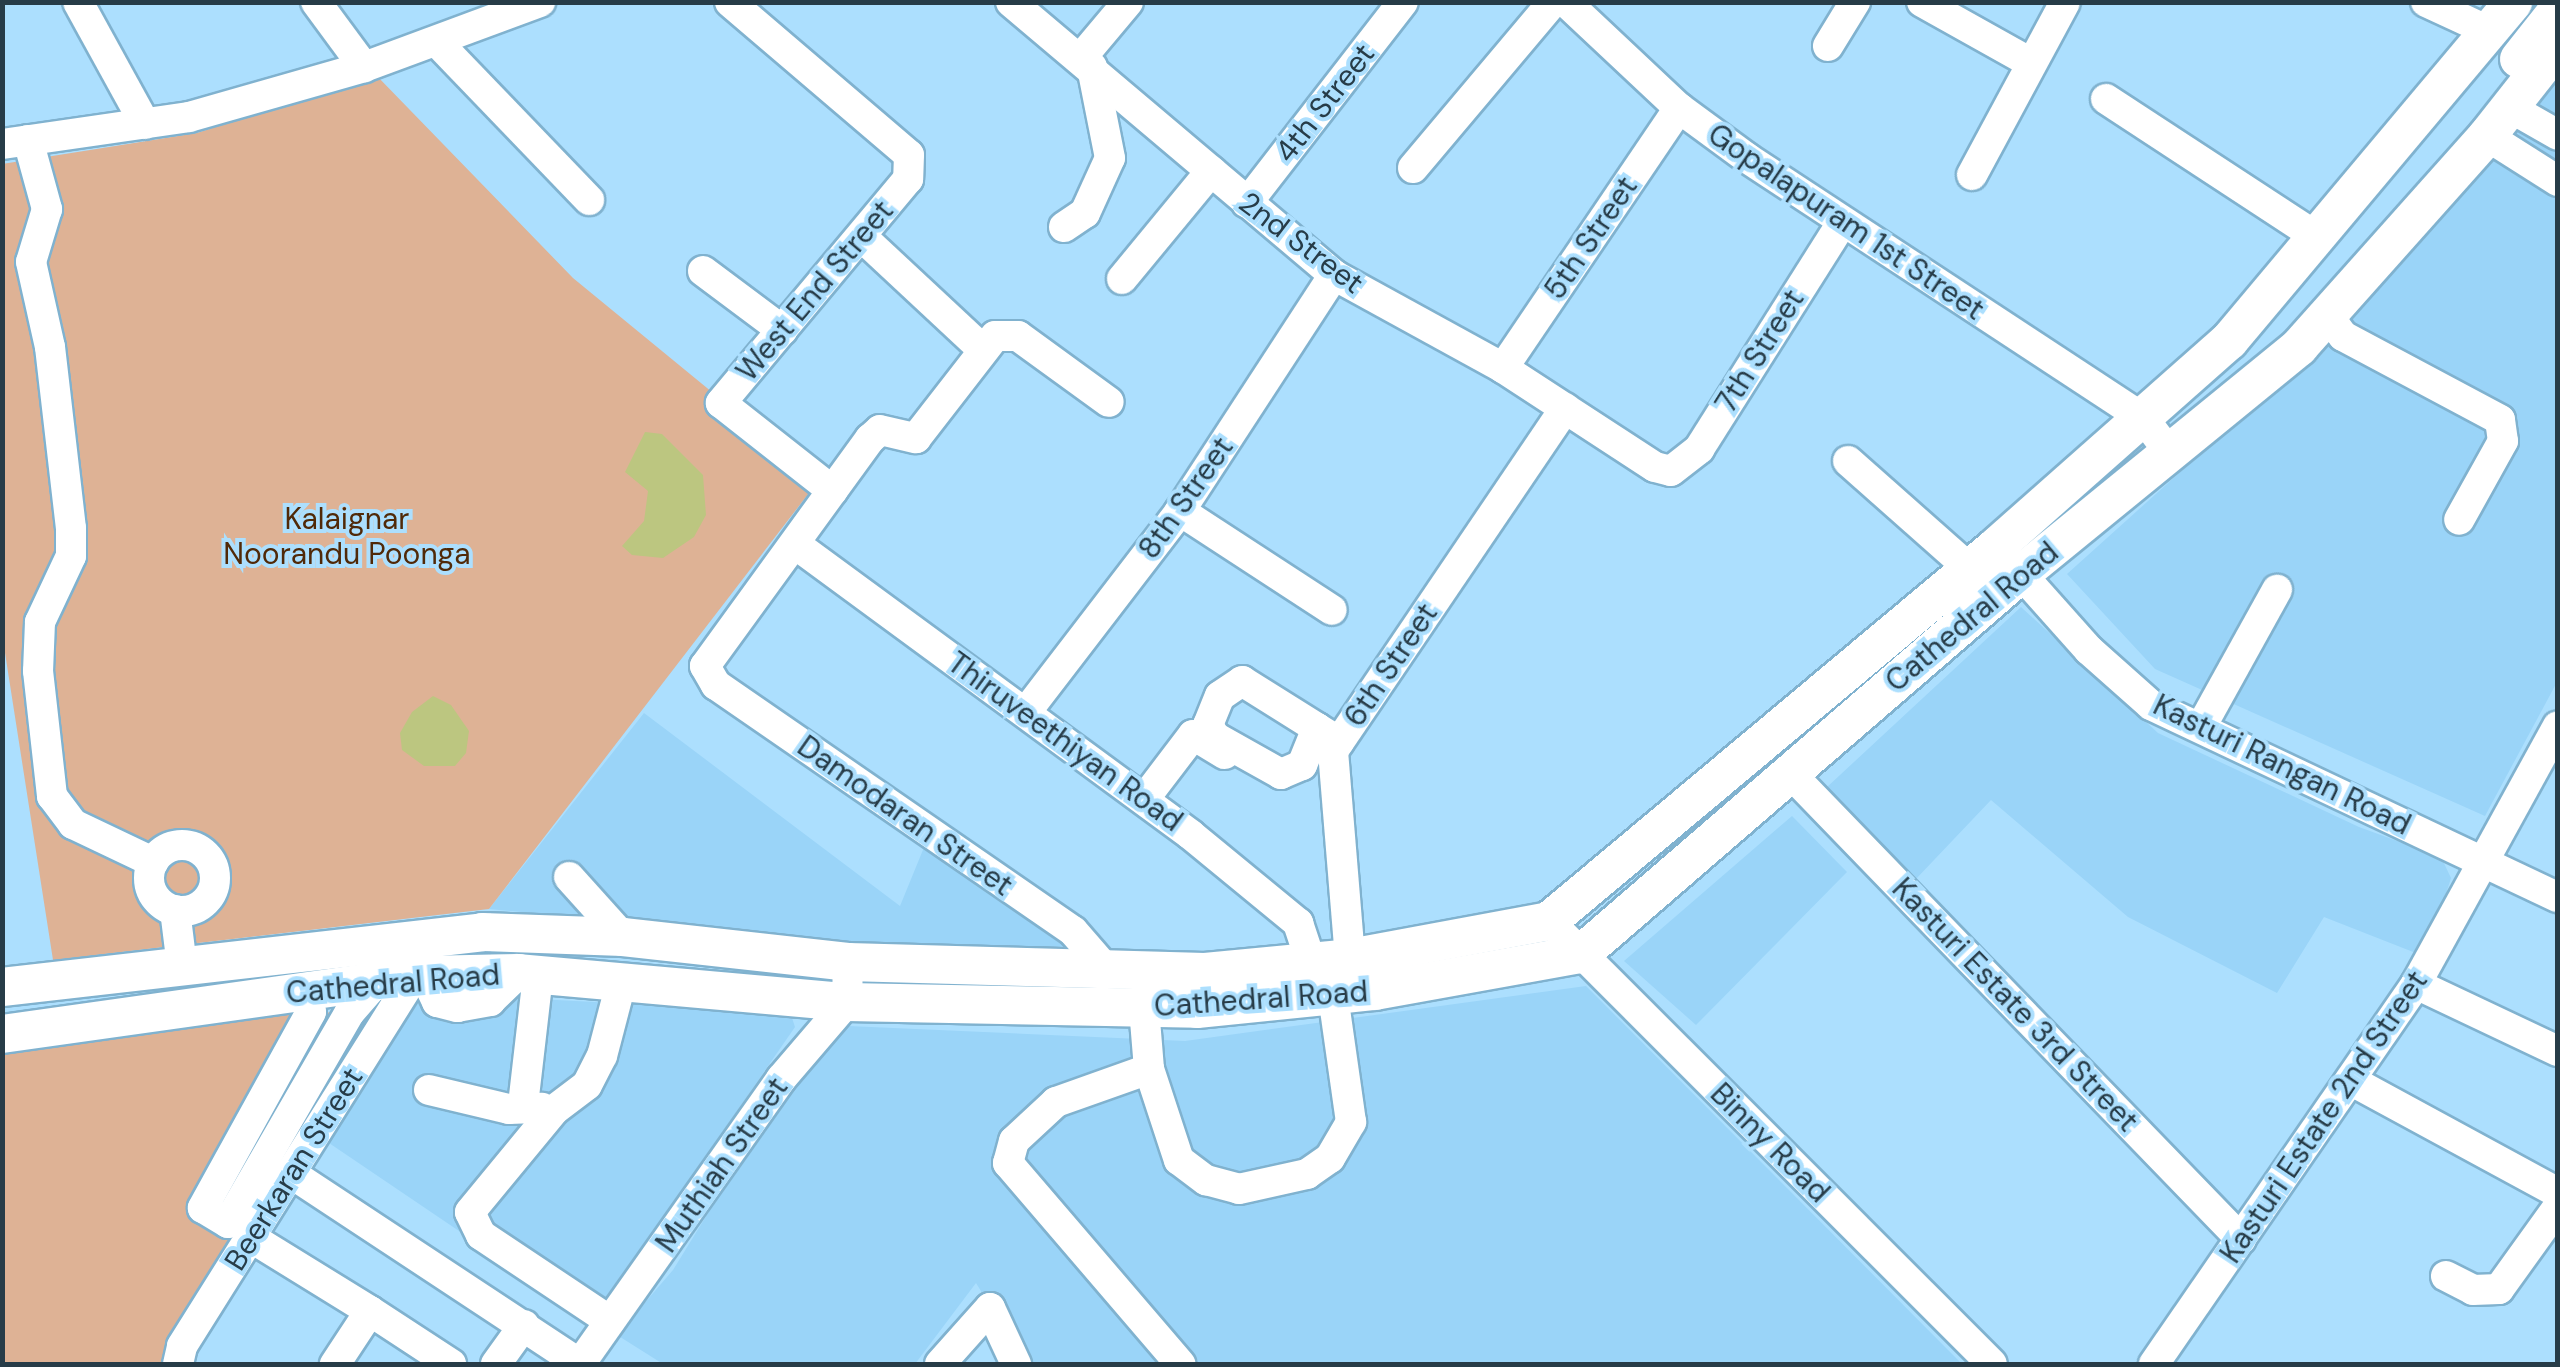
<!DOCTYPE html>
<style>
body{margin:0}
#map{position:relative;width:2560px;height:1367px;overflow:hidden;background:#acdffe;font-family:"DM Sans",sans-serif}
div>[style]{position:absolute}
.built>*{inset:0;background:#9ad4f8}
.green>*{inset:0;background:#deb295}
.water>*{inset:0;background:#bcc680}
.roads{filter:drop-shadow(2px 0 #80b2cf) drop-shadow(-2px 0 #80b2cf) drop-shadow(0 2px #80b2cf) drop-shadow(0 -2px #80b2cf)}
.minor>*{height:30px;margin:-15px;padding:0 15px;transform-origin:15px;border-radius:15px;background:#fff}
.minor>.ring{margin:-15px;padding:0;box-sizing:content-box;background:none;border:30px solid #fff;border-radius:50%}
.major>*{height:38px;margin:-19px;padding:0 19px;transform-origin:19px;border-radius:19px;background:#fff}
span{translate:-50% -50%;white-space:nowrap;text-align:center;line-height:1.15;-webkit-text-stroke:8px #acdffe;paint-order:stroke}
.street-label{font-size:30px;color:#273c48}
.park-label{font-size:30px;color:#502908}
.frame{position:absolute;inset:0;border:5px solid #273c48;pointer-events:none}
</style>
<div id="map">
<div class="built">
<i style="clip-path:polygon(2557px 73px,2557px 682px,2485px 816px,2155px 669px,2067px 574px,2308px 357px)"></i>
<i style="clip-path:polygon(2021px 607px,2158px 733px,2359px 827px,2441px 857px,2451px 878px,2426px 957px,2324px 917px,2277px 993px,2128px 917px,1991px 800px,1915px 880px,1826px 788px)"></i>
<i style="clip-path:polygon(644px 713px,900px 906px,927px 840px,1074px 948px,878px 945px,489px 909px)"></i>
<i style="clip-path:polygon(1792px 816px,1847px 872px,1696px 1025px,1624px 961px)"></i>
<i style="clip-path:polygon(1586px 986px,1962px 1364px,1026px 1364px,976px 1283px,915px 1364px,663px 1364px,617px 1335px,673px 1270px,787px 1085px,848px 1026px,1185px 1041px)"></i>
<i style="clip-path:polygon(437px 994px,790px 1012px,795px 1027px,592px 1321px,329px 1143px,410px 1008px)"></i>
</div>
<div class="green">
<i style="clip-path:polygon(376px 75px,573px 278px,819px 480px,489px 909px,53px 960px,3px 640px,2px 164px,197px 133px)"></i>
<i style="clip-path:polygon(383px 1000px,167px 1364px,3px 1364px,2px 1051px,261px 1014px,350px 1012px)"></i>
</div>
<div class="water">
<i style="clip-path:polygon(645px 432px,662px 434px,703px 475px,706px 515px,694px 537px,663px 558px,632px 555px,622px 546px,644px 521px,648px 491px,625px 472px)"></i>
<i style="clip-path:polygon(433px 696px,451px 705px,469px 731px,466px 753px,455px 766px,424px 766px,402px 750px,400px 733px,412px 712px)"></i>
</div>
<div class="roads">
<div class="minor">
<i style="left:78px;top:2px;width:139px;rotate:61.2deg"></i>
<i style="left:316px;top:2px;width:81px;rotate:53.6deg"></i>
<i style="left:730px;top:2px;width:235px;rotate:40.5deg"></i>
<i style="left:909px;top:155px;width:24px;rotate:92deg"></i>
<i style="left:908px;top:179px;width:292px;rotate:129.9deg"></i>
<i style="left:721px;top:403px;width:142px;rotate:38.2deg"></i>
<i style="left:1011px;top:2px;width:423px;rotate:40.2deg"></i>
<i style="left:1334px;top:275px;width:193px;rotate:28.8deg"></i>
<i style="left:1503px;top:368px;width:181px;rotate:33.1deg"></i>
<i style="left:1655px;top:467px;width:16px;rotate:14deg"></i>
<i style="left:1671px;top:471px;width:36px;rotate:-38deg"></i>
<i style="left:1699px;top:449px;width:267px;rotate:-57.7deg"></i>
<i style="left:1566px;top:2px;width:155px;rotate:43.2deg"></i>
<i style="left:1679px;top:108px;width:84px;rotate:36.3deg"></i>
<i style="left:1747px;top:158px;width:475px;rotate:33.3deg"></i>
<i style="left:2144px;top:419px;width:43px;rotate:52.6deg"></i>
<i style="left:1922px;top:2px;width:125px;rotate:29.2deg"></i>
<i style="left:2426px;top:2px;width:72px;rotate:24.8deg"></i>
<i style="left:438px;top:43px;width:218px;rotate:46.1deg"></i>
<i style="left:1828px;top:46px;width:52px;rotate:-58.5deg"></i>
<i style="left:1081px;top:58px;width:73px;rotate:-50deg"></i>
<i style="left:2106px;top:99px;width:250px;rotate:33.2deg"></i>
<i style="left:2509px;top:107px;width:56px;rotate:29.7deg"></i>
<i style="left:2487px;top:136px;width:84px;rotate:32.4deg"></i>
<i style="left:28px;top:140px;width:72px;rotate:74.6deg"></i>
<i style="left:47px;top:209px;width:55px;rotate:106.8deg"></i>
<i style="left:31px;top:262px;width:87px;rotate:77.4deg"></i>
<i style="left:50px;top:347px;width:182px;rotate:83.4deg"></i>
<i style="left:71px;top:528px;width:28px;rotate:90deg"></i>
<i style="left:71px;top:556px;width:73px;rotate:115.2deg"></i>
<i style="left:40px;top:622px;width:49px;rotate:92.3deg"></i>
<i style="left:38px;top:671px;width:126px;rotate:83.6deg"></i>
<i style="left:52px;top:796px;width:35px;rotate:53deg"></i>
<i style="left:73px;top:824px;width:89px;rotate:25.4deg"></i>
<i style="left:2px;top:144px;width:189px;rotate:-8.2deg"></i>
<i style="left:189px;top:117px;width:182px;rotate:-15.9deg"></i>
<i style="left:364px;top:67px;width:188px;rotate:-20.3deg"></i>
<i style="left:1413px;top:168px;width:217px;rotate:-49.9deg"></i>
<i style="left:1972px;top:175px;width:196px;rotate:-61.7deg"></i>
<i style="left:1247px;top:203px;width:254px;rotate:-52.2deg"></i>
<i style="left:1064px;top:227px;width:25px;rotate:-34deg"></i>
<i style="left:1085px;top:213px;width:60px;rotate:-65.6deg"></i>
<i style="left:1110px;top:158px;width:93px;rotate:-101.2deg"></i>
<i style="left:862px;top:237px;width:164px;rotate:43deg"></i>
<i style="left:703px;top:271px;width:99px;rotate:36.8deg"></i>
<i style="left:1122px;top:279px;width:140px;rotate:-50.5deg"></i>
<i style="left:2327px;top:314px;width:27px;rotate:54deg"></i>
<i style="left:2343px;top:336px;width:178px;rotate:28.1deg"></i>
<i style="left:2500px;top:420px;width:21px;rotate:82deg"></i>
<i style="left:2503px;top:441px;width:90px;rotate:119.1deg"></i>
<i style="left:1503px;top:368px;width:314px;rotate:-55.9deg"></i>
<i style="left:1848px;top:461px;width:163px;rotate:41.5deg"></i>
<i style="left:1180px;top:511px;width:181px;rotate:33.1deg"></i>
<i style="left:795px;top:544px;width:491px;rotate:36.3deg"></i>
<i style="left:1191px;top:835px;width:139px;rotate:39.4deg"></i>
<i style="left:1298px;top:923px;width:41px;rotate:71.6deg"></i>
<i style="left:2006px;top:557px;width:125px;rotate:48.3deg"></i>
<i style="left:2089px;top:650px;width:83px;rotate:41.6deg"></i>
<i style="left:2151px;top:705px;width:450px;rotate:25.3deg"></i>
<i style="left:1026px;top:712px;width:253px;rotate:-52.5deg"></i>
<i style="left:1180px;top:511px;width:282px;rotate:-56.9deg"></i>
<i style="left:2201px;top:727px;width:157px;rotate:-61deg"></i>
<i style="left:1317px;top:728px;width:40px;rotate:112deg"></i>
<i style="left:1302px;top:765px;width:23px;rotate:157deg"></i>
<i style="left:1281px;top:774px;width:76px;rotate:-150.7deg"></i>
<i style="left:1215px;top:737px;width:14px;rotate:-120deg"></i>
<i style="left:1208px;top:725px;width:31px;rotate:-68deg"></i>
<i style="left:1220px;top:696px;width:27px;rotate:-34deg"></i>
<i style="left:1242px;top:681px;width:89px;rotate:32.1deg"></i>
<i style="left:1317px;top:728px;width:26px;rotate:32deg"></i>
<i style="left:1789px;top:772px;width:650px;rotate:45.94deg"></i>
<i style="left:1145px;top:798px;width:79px;rotate:-52.7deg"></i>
<i style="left:1193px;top:735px;width:37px;rotate:31deg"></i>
<i class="ring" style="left:149px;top:845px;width:36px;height:36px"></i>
<i style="left:569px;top:877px;width:81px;rotate:48deg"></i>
<i style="left:175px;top:910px;width:56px;rotate:82.9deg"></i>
<i style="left:1549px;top:921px;width:626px;rotate:45deg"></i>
<i style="left:1350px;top:958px;width:208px;rotate:-94.7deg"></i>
<i style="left:1333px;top:751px;width:414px;rotate:-55.9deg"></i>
<i style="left:1106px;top:969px;width:50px;rotate:-131deg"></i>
<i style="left:1073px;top:931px;width:434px;rotate:-145.4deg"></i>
<i style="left:716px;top:685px;width:22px;rotate:-120deg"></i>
<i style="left:705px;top:666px;width:281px;rotate:-54deg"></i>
<i style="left:870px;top:439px;width:13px;rotate:-42deg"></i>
<i style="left:880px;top:430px;width:37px;rotate:13deg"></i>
<i style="left:916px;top:438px;width:129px;rotate:-52.2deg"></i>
<i style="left:995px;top:336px;width:23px"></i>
<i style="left:1018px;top:336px;width:112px;rotate:36deg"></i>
<i style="left:424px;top:975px;width:30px;rotate:64deg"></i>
<i style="left:437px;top:1002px;width:21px;rotate:14deg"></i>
<i style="left:457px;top:1007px;width:34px;rotate:-10deg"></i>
<i style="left:490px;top:1001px;width:40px;rotate:-44deg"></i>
<i style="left:2416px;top:984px;width:157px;rotate:25.3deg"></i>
<i style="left:303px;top:990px;width:23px;rotate:70deg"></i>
<i style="left:311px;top:1012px;width:224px;rotate:118.9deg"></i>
<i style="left:203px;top:1208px;width:29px;rotate:31deg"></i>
<i style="left:228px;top:1223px;width:244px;rotate:-60deg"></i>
<i style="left:350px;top:1012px;width:43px;rotate:-48.8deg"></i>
<i style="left:1144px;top:1008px;width:61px;rotate:85.3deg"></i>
<i style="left:1149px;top:1069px;width:99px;rotate:160.5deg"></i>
<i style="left:1056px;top:1102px;width:57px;rotate:137.1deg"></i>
<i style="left:1014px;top:1141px;width:23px;rotate:105deg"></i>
<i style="left:1008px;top:1163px;width:265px;rotate:49.4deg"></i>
<i style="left:1149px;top:1069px;width:96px;rotate:71.8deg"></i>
<i style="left:1179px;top:1160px;width:34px;rotate:37deg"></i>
<i style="left:1206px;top:1180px;width:34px;rotate:15deg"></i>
<i style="left:1239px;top:1189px;width:70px;rotate:-12.4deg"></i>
<i style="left:1307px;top:1174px;width:28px;rotate:-35deg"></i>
<i style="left:1330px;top:1158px;width:42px;rotate:-59.7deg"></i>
<i style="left:1351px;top:1122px;width:128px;rotate:-98.1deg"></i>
<i style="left:2352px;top:1081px;width:234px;rotate:28.5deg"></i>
<i style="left:429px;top:1090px;width:82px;rotate:13.4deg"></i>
<i style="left:509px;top:1109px;width:33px;rotate:-2deg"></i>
<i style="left:523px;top:1105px;width:131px;rotate:-83.4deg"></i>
<i style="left:292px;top:1174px;width:345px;rotate:33.4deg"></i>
<i style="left:250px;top:1237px;width:141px;rotate:31.7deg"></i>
<i style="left:370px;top:1311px;width:64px;rotate:123.4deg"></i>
<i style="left:2446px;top:1276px;width:30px;rotate:27deg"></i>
<i style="left:2473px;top:1290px;width:26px;rotate:-2deg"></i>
<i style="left:2499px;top:1289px;width:101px;rotate:-54.3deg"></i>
<i style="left:370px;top:1311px;width:97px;rotate:33.2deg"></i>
<i style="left:610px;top:1321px;width:155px;rotate:-146.3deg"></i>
<i style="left:481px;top:1235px;width:25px;rotate:-116deg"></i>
<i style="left:470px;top:1212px;width:132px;rotate:-50.5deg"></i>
<i style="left:554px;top:1110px;width:41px;rotate:-37.1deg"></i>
<i style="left:587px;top:1085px;width:33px;rotate:-63deg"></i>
<i style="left:602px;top:1056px;width:75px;rotate:-75.4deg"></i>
<i style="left:178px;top:1364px;width:18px;rotate:-77deg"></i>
<i style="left:182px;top:1346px;width:438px;rotate:-57.9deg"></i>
<i style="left:496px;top:1364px;width:48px;rotate:-54.3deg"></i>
<i style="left:580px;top:1364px;width:349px;rotate:-54.8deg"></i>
<i style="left:781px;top:1079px;width:101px;rotate:-49.4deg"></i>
<i style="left:847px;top:1002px;width:40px;rotate:-88.6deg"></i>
<i style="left:940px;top:1364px;width:75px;rotate:-48.2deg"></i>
<i style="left:990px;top:1308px;width:62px;rotate:65.1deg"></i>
<i style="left:2154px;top:1364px;width:462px;rotate:-55.4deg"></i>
<i style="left:2416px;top:984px;width:294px;rotate:-61.2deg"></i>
</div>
<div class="major">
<i style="left:2519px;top:59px;width:63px;rotate:-51.5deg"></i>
<i style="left:2px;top:987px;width:483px;rotate:-6.5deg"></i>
<i style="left:482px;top:932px;width:141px;rotate:2deg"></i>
<i style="left:623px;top:937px;width:226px;rotate:6.3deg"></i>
<i style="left:848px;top:962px;width:357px;rotate:1.6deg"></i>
<i style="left:1205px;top:972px;width:146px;rotate:-5.5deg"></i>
<i style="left:1350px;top:958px;width:202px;rotate:-10.5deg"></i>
<i style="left:1549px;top:921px;width:584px;rotate:-39.93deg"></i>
<i style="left:1997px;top:546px;width:310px;rotate:-41.5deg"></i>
<i style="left:2229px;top:341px;width:442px;rotate:-50deg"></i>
<i style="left:2px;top:1034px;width:426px;rotate:-8deg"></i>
<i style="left:424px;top:975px;width:95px;rotate:-1.2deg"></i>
<i style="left:519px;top:973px;width:329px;rotate:5.1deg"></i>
<i style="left:847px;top:1002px;width:350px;rotate:1.1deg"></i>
<i style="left:1197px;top:1009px;width:179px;rotate:-5.8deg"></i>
<i style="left:1375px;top:991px;width:209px;rotate:-10.2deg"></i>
<i style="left:1581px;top:954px;width:581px;rotate:-40.82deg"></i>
<i style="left:2021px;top:574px;width:359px;rotate:-39.2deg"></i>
<i style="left:2299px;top:347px;width:283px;rotate:-48.3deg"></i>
<i style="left:2487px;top:136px;width:115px;rotate:-51.7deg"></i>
</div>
</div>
<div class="street-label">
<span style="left:1325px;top:103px;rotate:-52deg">4th Street</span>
<span style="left:1846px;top:222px;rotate:34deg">Gopalapuram 1st Street</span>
<span style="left:1591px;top:238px;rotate:-56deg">5th Street</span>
<span style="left:1301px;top:243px;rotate:37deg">2nd Street</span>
<span style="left:815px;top:291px;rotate:-50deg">West End Street</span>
<span style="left:1760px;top:351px;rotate:-58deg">7th Street</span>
<span style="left:1186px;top:498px;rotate:-55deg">8th Street</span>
<span style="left:1972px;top:617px;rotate:-40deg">Cathedral Road</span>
<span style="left:1391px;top:665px;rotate:-56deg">6th Street</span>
<span style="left:1065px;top:742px;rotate:36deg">Thiruveethiyan Road</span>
<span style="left:2282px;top:765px;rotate:26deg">Kasturi Rangan Road</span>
<span style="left:905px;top:816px;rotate:35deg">Damodaran Street</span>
<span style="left:393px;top:984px;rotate:-5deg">Cathedral Road</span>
<span style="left:1261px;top:999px;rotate:-4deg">Cathedral Road</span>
<span style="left:2015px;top:1005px;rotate:46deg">Kasturi Estate 3rd Street</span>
<span style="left:2324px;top:1117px;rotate:-56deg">Kasturi Estate 2nd Street</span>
<span style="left:1770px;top:1143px;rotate:45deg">Binny Road</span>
<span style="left:722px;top:1165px;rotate:-55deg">Muthiah Street</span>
<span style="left:294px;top:1169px;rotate:-58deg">Beerkaran Street</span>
</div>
<div class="park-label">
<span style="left:347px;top:536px">Kalaignar<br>Noorandu Poonga</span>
</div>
<div class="frame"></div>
</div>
